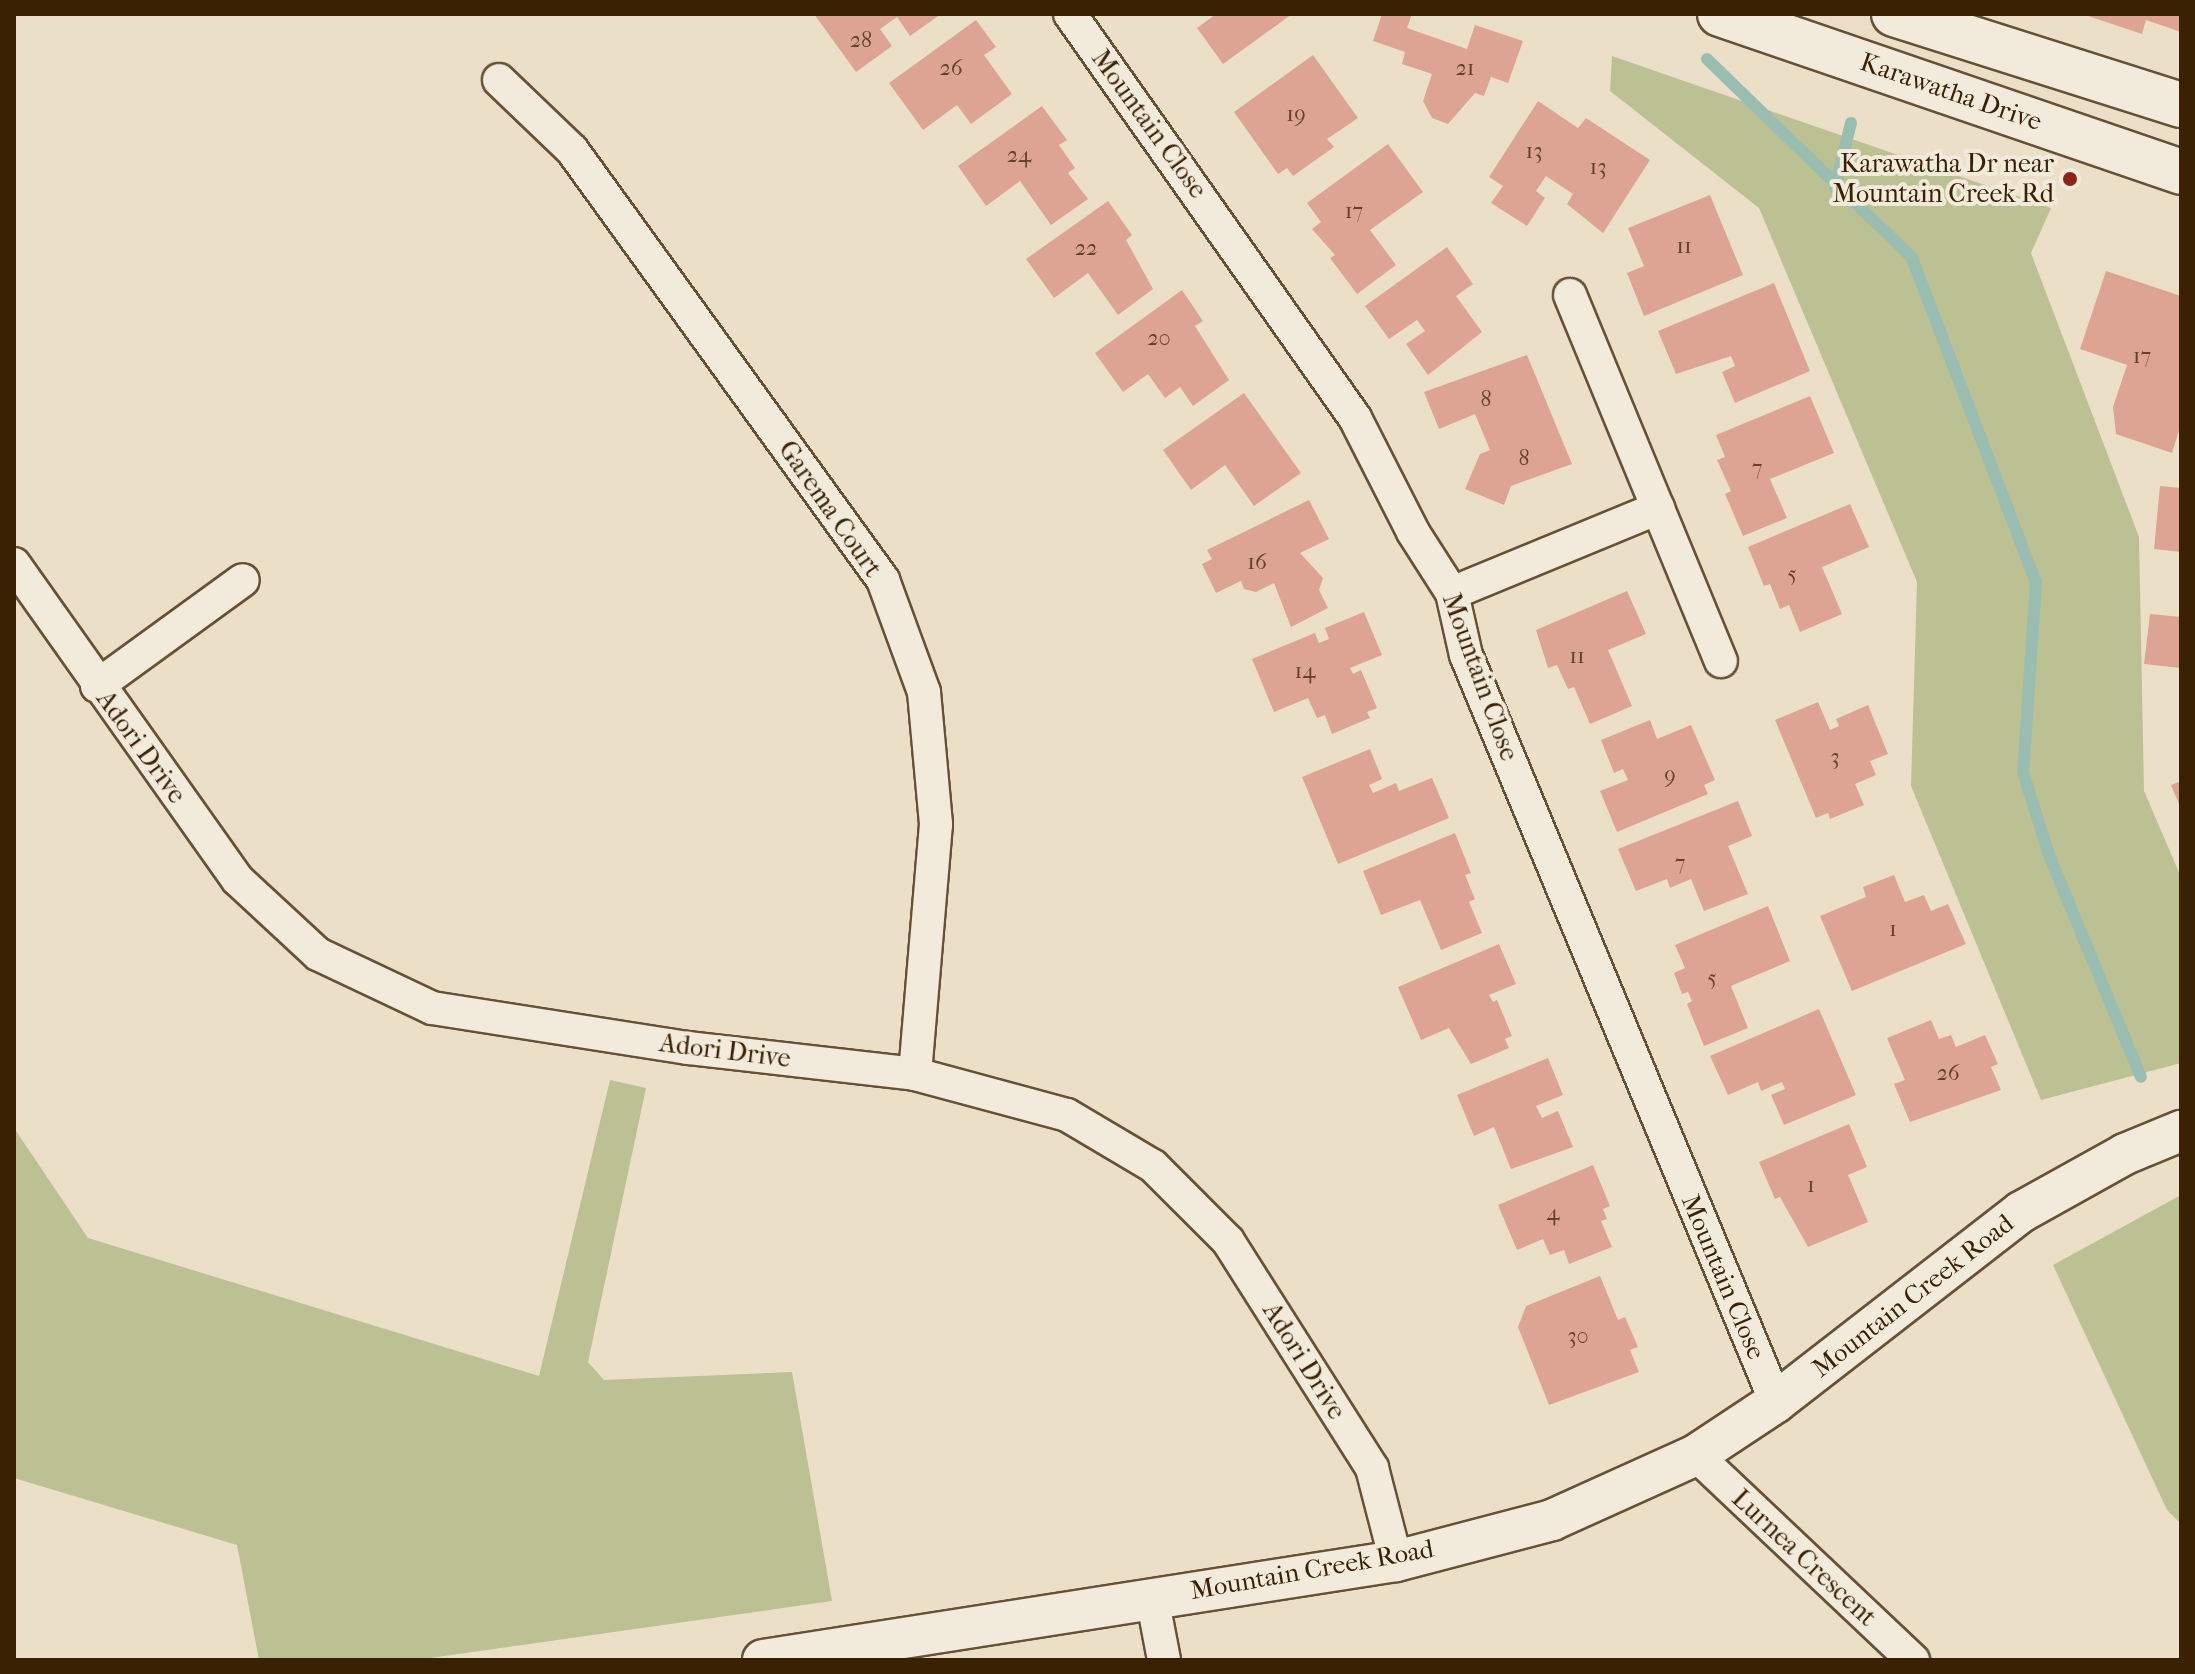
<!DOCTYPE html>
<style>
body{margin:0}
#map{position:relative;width:2195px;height:1674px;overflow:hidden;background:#ebe0c7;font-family:"IM FELL French Canon",serif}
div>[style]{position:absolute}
.green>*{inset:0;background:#bbc193}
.stream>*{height:12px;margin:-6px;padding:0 6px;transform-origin:6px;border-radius:6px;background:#99bdb1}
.building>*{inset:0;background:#dda493}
.roads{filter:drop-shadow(2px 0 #665135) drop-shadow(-2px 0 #665135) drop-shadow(0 2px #665135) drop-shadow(0 -2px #665135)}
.minor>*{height:32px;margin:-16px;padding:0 16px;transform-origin:16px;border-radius:16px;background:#f2ebdb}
.tertiary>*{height:40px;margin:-20px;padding:0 20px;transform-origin:20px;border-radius:20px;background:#f2ebdb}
.secondary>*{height:44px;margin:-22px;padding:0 22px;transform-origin:22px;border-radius:22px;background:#f2ebdb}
.dots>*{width:22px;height:22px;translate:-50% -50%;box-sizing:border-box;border:4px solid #f2ebdb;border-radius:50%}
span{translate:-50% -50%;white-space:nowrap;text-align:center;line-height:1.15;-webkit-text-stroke:8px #f2ebdb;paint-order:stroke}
.number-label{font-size:22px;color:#634228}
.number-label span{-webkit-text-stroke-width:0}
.street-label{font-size:26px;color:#3a2104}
.poi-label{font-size:26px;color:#3a2104}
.right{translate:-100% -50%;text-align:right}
.frame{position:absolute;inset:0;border:16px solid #3a2104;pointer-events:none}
</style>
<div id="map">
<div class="green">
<i style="clip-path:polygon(1612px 56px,2051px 208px,2031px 253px,2139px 537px,2144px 791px,2181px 877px,2181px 1063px,2041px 1100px,1911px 786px,1917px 582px,1759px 208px,1610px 91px)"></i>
<i style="clip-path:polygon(610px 1080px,646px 1088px,588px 1362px,604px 1380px,792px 1372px,832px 1601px,416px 1660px,259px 1660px,237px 1545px,14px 1478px,14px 1128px,88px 1238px,539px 1376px)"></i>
<i style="clip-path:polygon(2181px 1195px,2181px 1524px,2167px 1510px,2053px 1265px)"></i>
</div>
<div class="stream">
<i style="left:1707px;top:59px;width:286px;rotate:44.1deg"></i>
<i style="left:1912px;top:258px;width:348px;rotate:69.1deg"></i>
<i style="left:2036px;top:583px;width:189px;rotate:93.9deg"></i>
<i style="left:2023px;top:772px;width:87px;rotate:72.6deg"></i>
<i style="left:2049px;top:855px;width:240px;rotate:67.5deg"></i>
<i style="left:1835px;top:188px;width:67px;rotate:-76.2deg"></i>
</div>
<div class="building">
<i style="clip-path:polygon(814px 14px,941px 14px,910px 36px,897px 17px,880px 29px,892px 46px,856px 72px)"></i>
<i style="clip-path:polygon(1216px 14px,1292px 14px,1223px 64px,1197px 28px)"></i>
<i style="clip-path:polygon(1382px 14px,1412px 14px,1407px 28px,1467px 49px,1475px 25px,1523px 41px,1508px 83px,1491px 77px,1484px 96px,1475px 93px,1448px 124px,1432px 118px,1423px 101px,1432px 74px,1402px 64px,1405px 52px,1373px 41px)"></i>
<i style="clip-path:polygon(2082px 14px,2181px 14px,2181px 32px,2146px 20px,2142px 34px)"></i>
<i style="clip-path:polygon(976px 20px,996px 47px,984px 55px,1012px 94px,971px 124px,957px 105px,923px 130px,889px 83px)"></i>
<i style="clip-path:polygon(1313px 55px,1358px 118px,1327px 139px,1334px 147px,1293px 176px,1287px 168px,1278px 174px,1234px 112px)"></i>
<i style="clip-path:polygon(1538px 101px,1578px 128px,1586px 118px,1650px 160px,1603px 233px,1567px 204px,1573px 194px,1546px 176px,1536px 191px,1545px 198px,1527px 226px,1491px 203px,1503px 186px,1489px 177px)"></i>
<i style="clip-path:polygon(1042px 106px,1067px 140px,1059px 145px,1075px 168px,1068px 173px,1088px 199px,1051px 225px,1020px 181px,986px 206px,958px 166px)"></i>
<i style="clip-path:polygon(1388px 144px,1423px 192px,1370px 230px,1396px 265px,1357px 294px,1330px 258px,1335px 255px,1312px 229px,1321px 222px,1307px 203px)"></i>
<i style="clip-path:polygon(1710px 195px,1743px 275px,1644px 316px,1627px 273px,1644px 266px,1628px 228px)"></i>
<i style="clip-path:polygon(1108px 201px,1132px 235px,1126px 240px,1153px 289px,1118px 315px,1088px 273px,1054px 298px,1026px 259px)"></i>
<i style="clip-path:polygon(1447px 247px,1473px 284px,1456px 296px,1482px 332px,1428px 375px,1406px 344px,1425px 331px,1417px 320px,1389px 339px,1365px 306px)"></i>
<i style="clip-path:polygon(2106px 271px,2181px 296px,2181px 424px,2172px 453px,2116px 434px,2113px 407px,2127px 365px,2080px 349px)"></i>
<i style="clip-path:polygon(1774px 283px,1810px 371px,1735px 403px,1722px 372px,1735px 366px,1731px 356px,1676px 374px,1658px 331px)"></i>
<i style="clip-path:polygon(1182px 290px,1203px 321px,1195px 326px,1229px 380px,1193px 406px,1180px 387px,1165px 398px,1148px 374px,1123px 392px,1095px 353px)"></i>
<i style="clip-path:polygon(1527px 355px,1572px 464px,1511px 486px,1504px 505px,1465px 489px,1480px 454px,1490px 450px,1475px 414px,1439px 429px,1424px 392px)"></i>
<i style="clip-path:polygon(1244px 393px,1301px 473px,1254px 506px,1225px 465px,1191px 490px,1163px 450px)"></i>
<i style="clip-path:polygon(1810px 396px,1834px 453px,1770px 479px,1787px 518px,1743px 536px,1725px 494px,1731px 491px,1717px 460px,1725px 457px,1716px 435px)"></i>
<i style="clip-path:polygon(2160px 486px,2181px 488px,2181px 552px,2154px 549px)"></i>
<i style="clip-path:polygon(1309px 500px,1329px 539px,1300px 553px,1323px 578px,1319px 590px,1328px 608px,1291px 627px,1274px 583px,1256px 592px,1244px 589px,1241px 581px,1216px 593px,1202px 564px,1212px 559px,1207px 550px)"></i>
<i style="clip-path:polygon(1850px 504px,1869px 547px,1822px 567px,1842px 614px,1800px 632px,1789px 605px,1780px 609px,1770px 584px,1764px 586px,1748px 547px)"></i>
<i style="clip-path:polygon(1627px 591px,1646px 634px,1608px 650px,1632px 706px,1590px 724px,1574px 687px,1568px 689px,1557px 665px,1548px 668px,1536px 630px)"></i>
<i style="clip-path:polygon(1364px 612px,1382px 655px,1350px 668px,1353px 674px,1361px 670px,1377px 708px,1367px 712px,1370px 718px,1332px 734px,1325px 715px,1317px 718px,1308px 698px,1274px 712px,1252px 659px,1315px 633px,1319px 643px,1329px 639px,1325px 628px)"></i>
<i style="clip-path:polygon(2150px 614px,2181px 617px,2181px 668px,2144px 664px)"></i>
<i style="clip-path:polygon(1818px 702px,1830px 730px,1839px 726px,1836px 719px,1868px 705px,1888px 754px,1870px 761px,1876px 775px,1855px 784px,1864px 805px,1830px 819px,1828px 813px,1816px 818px,1775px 720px)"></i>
<i style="clip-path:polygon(1650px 720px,1657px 739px,1691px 725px,1715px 780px,1704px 785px,1708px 794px,1617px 832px,1600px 791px,1628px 780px,1623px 769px,1614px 773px,1601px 740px)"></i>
<i style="clip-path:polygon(1370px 749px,1382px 779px,1369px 785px,1373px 793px,1396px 783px,1399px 791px,1432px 778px,1449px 818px,1338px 864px,1302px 777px)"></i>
<i style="clip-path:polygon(2181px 781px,2181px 809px,2171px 785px)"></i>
<i style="clip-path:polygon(1738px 801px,1752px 836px,1728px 846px,1748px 894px,1704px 911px,1691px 879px,1670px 888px,1667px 879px,1636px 891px,1618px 849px)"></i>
<i style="clip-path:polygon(1455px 833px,1471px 873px,1465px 875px,1475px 899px,1469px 902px,1482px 933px,1441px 950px,1420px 900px,1381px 915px,1363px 871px)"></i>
<i style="clip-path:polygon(1894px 875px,1905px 902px,1924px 895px,1931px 911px,1948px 904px,1966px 944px,1852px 991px,1820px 916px,1866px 897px,1863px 887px)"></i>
<i style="clip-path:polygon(1768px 906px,1790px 961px,1731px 986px,1748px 1028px,1704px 1046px,1687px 1004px,1692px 1001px,1688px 992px,1682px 994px,1674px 973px,1685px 968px,1675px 945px)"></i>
<i style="clip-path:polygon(1499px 944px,1516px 984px,1489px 995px,1493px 1002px,1497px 1000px,1512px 1036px,1505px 1039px,1509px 1048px,1471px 1064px,1449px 1028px,1421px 1040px,1398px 987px)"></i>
<i style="clip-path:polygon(1819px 1009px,1856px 1095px,1784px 1125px,1771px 1095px,1785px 1089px,1782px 1082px,1761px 1091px,1758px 1082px,1728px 1095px,1710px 1056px)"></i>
<i style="clip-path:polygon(1931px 1020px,1939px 1039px,1951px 1035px,1956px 1047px,1985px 1035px,1998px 1064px,1991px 1067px,2001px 1090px,1910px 1122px,1894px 1084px,1905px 1080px,1887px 1038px)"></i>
<i style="clip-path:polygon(1548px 1058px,1563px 1095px,1536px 1106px,1542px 1118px,1558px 1111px,1573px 1147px,1511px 1169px,1494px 1127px,1474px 1136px,1457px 1095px)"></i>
<i style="clip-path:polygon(1849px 1124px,1867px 1167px,1848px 1175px,1868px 1222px,1808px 1247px,1780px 1197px,1775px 1199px,1759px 1162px)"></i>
<i style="clip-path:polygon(1593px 1165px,1610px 1206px,1603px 1209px,1607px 1219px,1601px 1221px,1612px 1247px,1569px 1264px,1564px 1250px,1550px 1255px,1543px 1239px,1517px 1250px,1498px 1205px)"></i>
<i style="clip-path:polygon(1600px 1276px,1618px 1320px,1625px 1317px,1638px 1347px,1630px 1350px,1639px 1372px,1549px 1405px,1518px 1327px,1526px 1306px)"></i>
</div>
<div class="roads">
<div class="minor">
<i style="left:1070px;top:14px;width:494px;rotate:54.8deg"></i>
<i style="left:1355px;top:418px;width:128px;rotate:63deg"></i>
<i style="left:1413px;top:532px;width:72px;rotate:57.4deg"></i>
<i style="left:1452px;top:593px;width:64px;rotate:77.3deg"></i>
<i style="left:1466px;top:655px;width:809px;rotate:67.46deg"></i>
<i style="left:499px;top:80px;width:101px;rotate:43.8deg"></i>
<i style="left:572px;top:150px;width:531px;rotate:54.12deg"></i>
<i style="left:883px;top:580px;width:119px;rotate:69.9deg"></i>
<i style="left:924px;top:692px;width:133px;rotate:84.8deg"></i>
<i style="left:936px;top:824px;width:251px;rotate:94.8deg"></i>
<i style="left:1570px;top:295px;width:396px;rotate:67.6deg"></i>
<i style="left:14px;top:564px;width:387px;rotate:54.7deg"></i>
<i style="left:238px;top:880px;width:109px;rotate:42.8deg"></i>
<i style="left:318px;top:954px;width:126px;rotate:25.3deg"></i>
<i style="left:432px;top:1008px;width:259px;rotate:8.9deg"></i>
<i style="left:688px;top:1048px;width:228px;rotate:6.5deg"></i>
<i style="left:915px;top:1074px;width:157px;rotate:15.1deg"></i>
<i style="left:1067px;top:1115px;width:100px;rotate:30.7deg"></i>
<i style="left:1153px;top:1166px;width:106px;rotate:45deg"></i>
<i style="left:1228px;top:1241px;width:269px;rotate:57.6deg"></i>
<i style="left:1372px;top:1468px;width:96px;rotate:75.5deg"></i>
<i style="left:1452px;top:593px;width:223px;rotate:-22.4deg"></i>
<i style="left:97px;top:686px;width:180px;rotate:-36deg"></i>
<i style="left:1696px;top:1455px;width:299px;rotate:43.4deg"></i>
<i style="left:1152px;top:1597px;width:64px;rotate:79.2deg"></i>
</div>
<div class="tertiary">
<i style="left:763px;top:1660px;width:641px;rotate:-8.89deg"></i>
<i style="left:1396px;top:1561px;width:161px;rotate:-14.7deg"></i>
<i style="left:1552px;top:1520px;width:158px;rotate:-24.3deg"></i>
<i style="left:1696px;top:1455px;width:96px;rotate:-33.5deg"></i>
<i style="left:1776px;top:1402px;width:310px;rotate:-37.8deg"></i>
<i style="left:2021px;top:1212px;width:119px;rotate:-29.1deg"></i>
<i style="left:2125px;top:1154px;width:61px;rotate:-22.3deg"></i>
</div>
<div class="secondary">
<i style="left:1720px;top:14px;width:487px;rotate:18.9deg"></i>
<i style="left:1894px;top:14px;width:301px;rotate:17.6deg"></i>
</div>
</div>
<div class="dots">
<i style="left:2070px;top:179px;background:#8f2418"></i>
</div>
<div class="number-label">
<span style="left:861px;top:41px">28</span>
<span style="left:951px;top:69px">26</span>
<span style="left:1465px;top:69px">21</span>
<span style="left:1296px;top:115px">19</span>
<span style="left:1534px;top:152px">13</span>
<span style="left:1019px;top:156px">24</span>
<span style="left:1598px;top:168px">13</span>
<span style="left:1354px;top:212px">17</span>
<span style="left:1684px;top:247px">11</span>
<span style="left:1086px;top:249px">22</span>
<span style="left:1159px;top:339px">20</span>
<span style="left:2142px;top:357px">17</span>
<span style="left:1486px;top:400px">8</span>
<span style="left:1524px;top:459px">8</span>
<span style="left:1757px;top:469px">7</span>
<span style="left:1257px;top:563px">16</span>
<span style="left:1792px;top:575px">5</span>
<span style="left:1577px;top:657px">11</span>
<span style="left:1305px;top:672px">14</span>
<span style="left:1835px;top:758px">3</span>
<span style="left:1670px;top:776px">9</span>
<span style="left:1680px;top:864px">7</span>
<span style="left:1893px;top:930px">1</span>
<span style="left:1712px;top:979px">5</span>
<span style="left:1948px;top:1074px">26</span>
<span style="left:1811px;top:1186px">1</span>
<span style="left:1553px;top:1214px">4</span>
<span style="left:1578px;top:1337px">30</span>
</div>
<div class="street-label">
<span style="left:1951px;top:92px;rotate:19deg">Karawatha Drive</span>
<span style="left:1149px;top:124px;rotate:54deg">Mountain Close</span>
<span style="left:830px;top:509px;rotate:55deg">Garema Court</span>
<span style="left:1480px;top:677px;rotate:70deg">Mountain Close</span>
<span style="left:141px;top:747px;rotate:54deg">Adori Drive</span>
<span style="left:725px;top:1051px;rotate:7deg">Adori Drive</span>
<span style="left:1723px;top:1277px;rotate:67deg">Mountain Close</span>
<span style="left:1913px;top:1296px;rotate:-38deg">Mountain Creek Road</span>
<span style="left:1304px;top:1361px;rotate:58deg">Adori Drive</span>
<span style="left:1804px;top:1558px;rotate:43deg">Lurnea Crescent</span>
<span style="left:1312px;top:1570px;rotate:-10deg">Mountain Creek Road</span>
</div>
<div class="poi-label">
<span class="right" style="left:2054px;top:179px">Karawatha Dr near<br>Mountain Creek Rd</span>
</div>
<div class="frame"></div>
</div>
